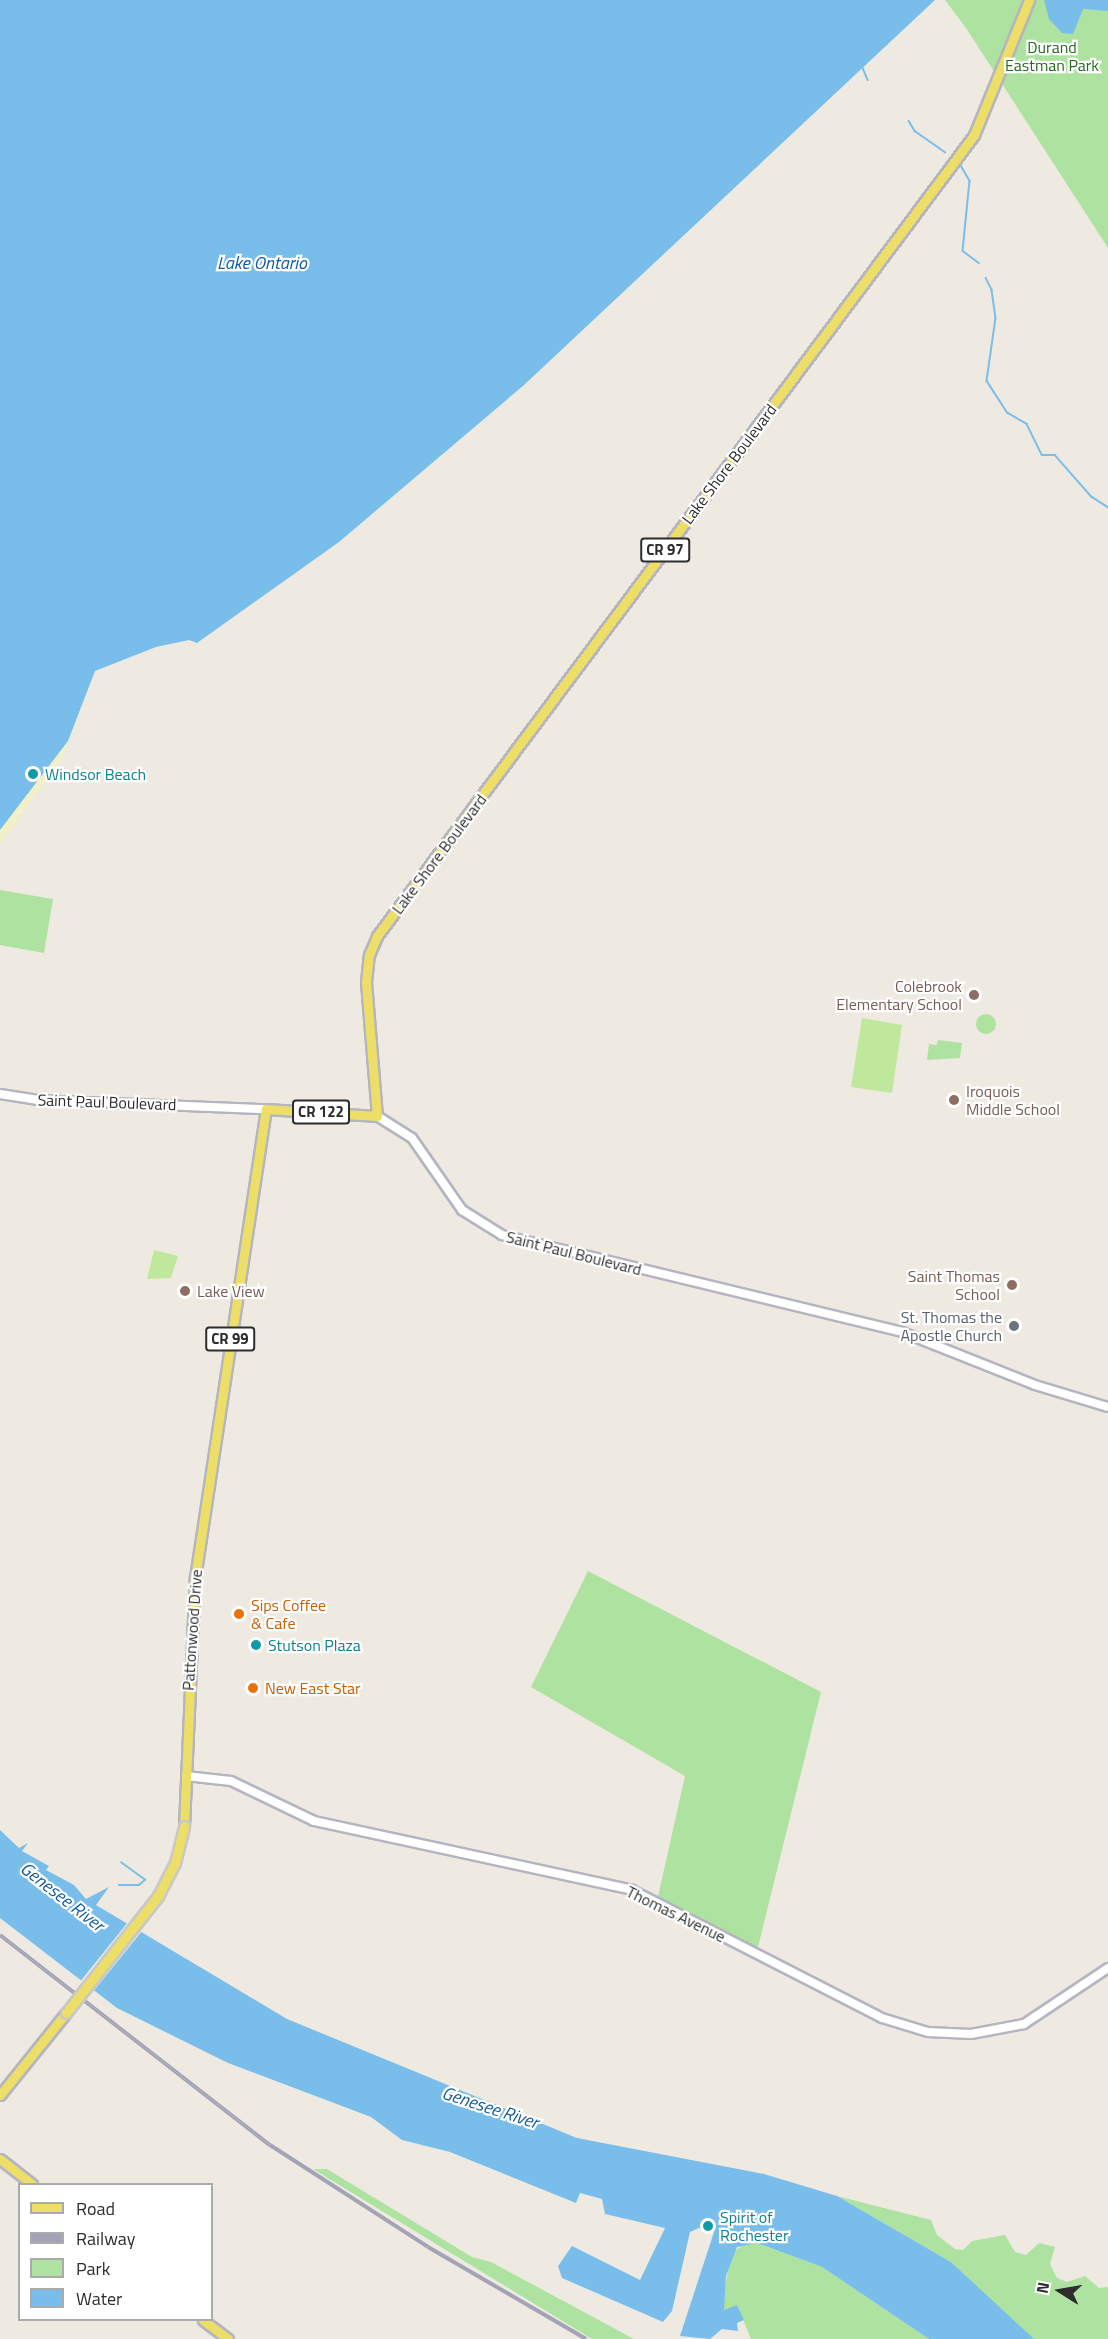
<!DOCTYPE html>
<style>
body{margin:0}
#map{position:relative;width:1108px;height:2339px;overflow:hidden;background:#eeeae1;font-family:"Titillium Web",sans-serif}
div>[style]{position:absolute}
.green>*{inset:0;background:#aee2a0}
.round{border-radius:50%}
.sand>*{inset:0;background:#f1f0c6}
.pitch>*{inset:0;background:#bfe89c}
.water>*{inset:0;background:#79beeb}
.pier>*{inset:0;background:#eeeae1}
.stream>*{height:1.5px;margin:-0.75px;padding:0 0.75px;transform-origin:0.75px;border-radius:0.75px;background:#79beeb}
.roads{filter:drop-shadow(2px 0 #b4b5c0) drop-shadow(-2px 0 #b4b5c0) drop-shadow(0 2px #b4b5c0) drop-shadow(0 -2px #b4b5c0)}
.secondary>*{height:8px;margin:-4px;padding:0 4px;transform-origin:4px;border-radius:4px;background:#fff}
.primary>*{height:9px;margin:-4.5px;padding:0 4.5px;transform-origin:4.5px;border-radius:4.5px;background:#ecde67}
.rail>*{height:4px;margin-top:-2px;transform-origin:0;background:repeating-linear-gradient(90deg,#fff 0 4.5px,#a3a3b7 0 9px);box-sizing:border-box;border-block:2px solid #a3a3b7}
.bridges{filter:drop-shadow(2px 0 #c8c8c8) drop-shadow(-2px 0 #c8c8c8) drop-shadow(0 2px #c8c8c8) drop-shadow(0 -2px #c8c8c8)}
.primary-bridge>*{height:9px;margin:-4.5px;padding:0 4.5px;transform-origin:4.5px;border-radius:4.5px;background:#ecde67}
.dots>*{width:16px;height:16px;translate:-50% -50%;box-sizing:border-box;border:3px solid #fff;border-radius:50%}
span{translate:-50% -50%;white-space:nowrap;text-align:center;line-height:1.15;-webkit-text-stroke:4.5px #fff;paint-order:stroke}
.shield-label span{padding:2px 4px;background:#fff;border:2px solid;border-radius:4px;-webkit-text-stroke-width:0}
.shield-label{font-size:15px;color:#2d2d2d;font-weight:700}
.park-label{font-size:16px;color:#246a1e}
.street-label{font-size:16px;color:#2d2d2d}
.culture-label{font-size:16px;color:#0d838f}
.left{translate:0 -50%;text-align:left}
.education-label{font-size:16px;color:#785e54}
.right{translate:-100% -50%;text-align:right}
.worship-label{font-size:16px;color:#5b616d}
.food-label{font-size:16px;color:#c56008}
.water-label{font-size:18px;color:#135c9c;font-style:italic}
.legend{position:absolute;left:18px;top:2183px;width:195px;height:138px;box-sizing:border-box;background:#fff;border:2px solid #ababab;margin:0;padding:8px 10px;list-style:none;font-size:18px;color:#2d2d2d}
.legend li{display:flex;align-items:center;gap:12px;height:30px}
.legend b{width:30px;border:2px solid #ababab}
.north{position:absolute;left:1030px;top:2261px;width:60px;height:60px;-webkit-text-stroke:4px #fff;paint-order:stroke;rotate:281deg;font-size:16px;font-weight:700;line-height:24px;text-align:center;color:#2d2d2d}
.north::after{content:'';display:block;margin:auto;width:21px;height:27px;background:#2d2d2d;clip-path:polygon(50% 0,100% 100%,50% 72%,0 100%)}
</style>
<div id="map">
<div class="green">
<i style="clip-path:polygon(945px 0,1108px 0,1108px 248px,966px 28px)"></i>
<i style="clip-path:polygon(0 890px,53px 899px,44px 953px,0 945px)"></i>
<i class="round" style="left:976px;top:1014px;width:20px;height:20px"></i>
<i style="clip-path:polygon(938px 1040px,962px 1043px,960px 1058px,927px 1060px,929px 1044px,937px 1045px)"></i>
<i style="clip-path:polygon(588px 1571px,821px 1692px,757px 1951px,657px 1901px,685px 1776px,531px 1687px)"></i>
<i style="clip-path:polygon(313px 2169px,327px 2169px,472px 2257px,491px 2262px,634px 2339px,592px 2339px)"></i>
<i style="clip-path:polygon(837px 2196px,931px 2220px,937px 2235px,955px 2249px,963px 2250px,972px 2241px,1005px 2235px,1015px 2252px,1026px 2255px,1039px 2243px,1055px 2247px,1050px 2264px,1057px 2278px,1067px 2282px,1085px 2276px,1099px 2288px,1108px 2287px,1108px 2339px,1033px 2339px,951px 2262px)"></i>
<i style="clip-path:polygon(757px 2243px,822px 2267px,929px 2339px,751px 2339px,737px 2305px,723px 2311px,725px 2287px,731px 2254px,744px 2244px)"></i>
</div>
<div class="sand">
<i style="clip-path:polygon(84px 700px,63px 756px,0 844px,0 796px)"></i>
</div>
<div class="pitch">
<i style="clip-path:polygon(862px 1018px,902px 1025px,892px 1093px,851px 1087px)"></i>
<i style="clip-path:polygon(154px 1250px,178px 1256px,171px 1278px,147px 1279px)"></i>
</div>
<div class="water">
<i style="clip-path:polygon(0 0,935px 0,524px 385px,339px 542px,197px 643px,189px 640px,156px 647px,95px 671px,68px 741px,0 830px)"></i>
<i style="clip-path:polygon(1044px 0,1108px 0,1108px 11px,1083px 9px,1073px 34px,1062px 33px,1049px 19px)"></i>
<i style="clip-path:polygon(0 1830px,19px 1848px,28px 1843px,22px 1851px,49px 1866px,46px 1870px,74px 1885px,86px 1899px,109px 1887px,96px 1905px,287px 2019px,577px 2138px,764px 2174px,837px 2196px,951px 2262px,1034px 2339px,929px 2339px,822px 2267px,757px 2243px,737px 2247px,726px 2276px,724px 2310px,737px 2305px,744px 2320px,737px 2323px,738px 2331px,722px 2329px,710px 2339px,680px 2336px,714px 2232px,699px 2228px,690px 2232px,672px 2311px,663px 2322px,562px 2278px,558px 2266px,572px 2246px,640px 2280px,665px 2228px,605px 2214px,602px 2199px,580px 2193px,576px 2203px,450px 2152px,402px 2140px,371px 2117px,228px 2063px,117px 2008px,0 1918px)"></i>
</div>
<div class="pier">
<i style="clip-path:polygon(128px 1922px,142px 1931px,92px 1993px,79px 1983px)"></i>
</div>
<div class="stream">
<i style="left:863px;top:68px;width:13px;rotate:67deg"></i>
<i style="left:909px;top:121px;width:12px;rotate:59deg"></i>
<i style="left:915px;top:131px;width:37px;rotate:35deg"></i>
<i style="left:959px;top:162px;width:22px;rotate:60deg"></i>
<i style="left:970px;top:181px;width:70px;rotate:95.7deg"></i>
<i style="left:963px;top:251px;width:20px;rotate:37deg"></i>
<i style="left:986px;top:278px;width:13px;rotate:63deg"></i>
<i style="left:992px;top:290px;width:28px;rotate:82deg"></i>
<i style="left:996px;top:318px;width:64px;rotate:98.1deg"></i>
<i style="left:987px;top:381px;width:38px;rotate:57deg"></i>
<i style="left:1008px;top:413px;width:22px;rotate:30deg"></i>
<i style="left:1027px;top:424px;width:34px;rotate:64deg"></i>
<i style="left:1042px;top:455px;width:13px"></i>
<i style="left:1055px;top:455px;width:56px;rotate:48.6deg"></i>
<i style="left:1092px;top:497px;width:19px;rotate:32deg"></i>
<i style="left:119px;top:1885px;width:20px"></i>
<i style="left:139px;top:1885px;width:8px;rotate:-40deg"></i>
<i style="left:145px;top:1880px;width:29px;rotate:-144deg"></i>
</div>
<div class="roads">
<div class="secondary">
<i style="left:0;top:1094px;width:37px;rotate:9deg"></i>
<i style="left:37px;top:1100px;width:229px;rotate:2.3deg"></i>
<i style="left:377px;top:1116px;width:41px;rotate:32.2deg"></i>
<i style="left:412px;top:1138px;width:88px;rotate:55.2deg"></i>
<i style="left:462px;top:1210px;width:47px;rotate:32deg"></i>
<i style="left:502px;top:1235px;width:412px;rotate:13.6deg"></i>
<i style="left:902px;top:1332px;width:143px;rotate:21.7deg"></i>
<i style="left:1035px;top:1385px;width:76px;rotate:16.8deg"></i>
<i style="left:186px;top:1776px;width:45px;rotate:6.3deg"></i>
<i style="left:231px;top:1781px;width:92px;rotate:25.7deg"></i>
<i style="left:314px;top:1821px;width:325px;rotate:12.2deg"></i>
<i style="left:632px;top:1890px;width:281px;rotate:27.1deg"></i>
<i style="left:882px;top:2018px;width:48px;rotate:16.9deg"></i>
<i style="left:928px;top:2032px;width:43px;rotate:2.7deg"></i>
<i style="left:971px;top:2034px;width:54px;rotate:-10.7deg"></i>
<i style="left:1024px;top:2024px;width:101px;rotate:-33.7deg"></i>
</div>
<div class="primary">
<i style="left:184px;top:1826px;width:248px;rotate:-87.5deg"></i>
<i style="left:195px;top:1578px;width:474px;rotate:-81.4deg"></i>
<i style="left:266px;top:1109px;width:111px;rotate:3.6deg"></i>
<i style="left:377px;top:1116px;width:134px;rotate:-94.7deg"></i>
<i style="left:366px;top:982px;width:27px;rotate:-84deg"></i>
<i style="left:369px;top:955px;width:21px;rotate:-67deg"></i>
<i style="left:377px;top:936px;width:999px;rotate:-53.3deg"></i>
<i style="left:974px;top:135px;width:146px;rotate:-67.8deg"></i>
<i style="left:0;top:2095px;width:105px;rotate:-51.2deg"></i>
<i style="left:0;top:2159px;width:41px;rotate:38deg"></i>
<i style="left:203px;top:2320px;width:31px;rotate:37deg"></i>
</div>
</div>
<div class="rail">
<i style="left:0;top:1935px;width:342px;rotate:37.9deg"></i>
<i style="left:270px;top:2145px;width:188px;rotate:32.8deg"></i>
<i style="left:428px;top:2247px;width:183px;rotate:30.2deg"></i>
</div>
<div class="bridges">
<div class="primary-bridge">
<i style="left:66px;top:2013px;width:149px;rotate:-51.8deg"></i>
<i style="left:158px;top:1896px;width:37px;rotate:-63deg"></i>
<i style="left:175px;top:1863px;width:38px;rotate:-76deg"></i>
</div>
</div>
<div class="dots">
<i style="left:33px;top:774px;background:#0f9aa8"></i>
<i style="left:974px;top:995px;background:#8d6e63"></i>
<i style="left:954px;top:1100px;background:#8d6e63"></i>
<i style="left:1012px;top:1285px;background:#8d6e63"></i>
<i style="left:185px;top:1291px;background:#8d6e63"></i>
<i style="left:1014px;top:1326px;background:#6b7280"></i>
<i style="left:239px;top:1614px;background:#e8710a"></i>
<i style="left:256px;top:1645px;background:#0f9aa8"></i>
<i style="left:253px;top:1688px;background:#e8710a"></i>
<i style="left:708px;top:2226px;background:#0f9aa8"></i>
</div>
<div class="shield-label">
<span style="left:665px;top:550px">CR 97</span>
<span style="left:321px;top:1112px">CR 122</span>
<span style="left:230px;top:1339px">CR 99</span>
</div>
<div class="park-label">
<span style="left:1052px;top:56px">Durand<br>Eastman Park</span>
</div>
<div class="street-label">
<span style="left:729px;top:464px;rotate:-53deg">Lake Shore Boulevard</span>
<span style="left:439px;top:854px;rotate:-53deg">Lake Shore Boulevard</span>
<span style="left:107px;top:1102px;rotate:2deg">Saint Paul Boulevard</span>
<span style="left:574px;top:1253px;rotate:14deg">Saint Paul Boulevard</span>
<span style="left:192px;top:1630px;rotate:-86deg">Pattonwood Drive</span>
<span style="left:676px;top:1914px;rotate:26deg">Thomas Avenue</span>
</div>
<div class="culture-label">
<span class="left" style="left:45px;top:774px">Windsor Beach</span>
<span class="left" style="left:268px;top:1645px">Stutson Plaza</span>
<span class="left" style="left:720px;top:2226px">Spirit of<br>Rochester</span>
</div>
<div class="education-label">
<span class="right" style="left:962px;top:995px">Colebrook<br>Elementary School</span>
<span class="left" style="left:966px;top:1100px">Iroquois<br>Middle School</span>
<span class="right" style="left:1000px;top:1285px">Saint Thomas<br>School</span>
<span class="left" style="left:197px;top:1291px">Lake View</span>
</div>
<div class="worship-label">
<span class="right" style="left:1002px;top:1326px">St. Thomas the<br>Apostle Church</span>
</div>
<div class="food-label">
<span class="left" style="left:251px;top:1614px">Sips Coffee<br>&amp; Cafe</span>
<span class="left" style="left:265px;top:1688px">New East Star</span>
</div>
<div class="water-label">
<span style="left:262px;top:263px">Lake Ontario</span>
<span style="left:62px;top:1897px;rotate:38deg">Genesee River</span>
<span style="left:490px;top:2108px;rotate:18deg">Genesee River</span>
</div>
<ul class="legend">
<li><b style="height:8px;background:#ecde67"></b>Road</li>
<li><b style="height:8px;background:#a3a3b7"></b>Railway</li>
<li><b style="height:16px;background:#aee2a0"></b>Park</li>
<li><b style="height:16px;background:#79beeb"></b>Water</li>
</ul>
<div class="north">N</div>
</div>
